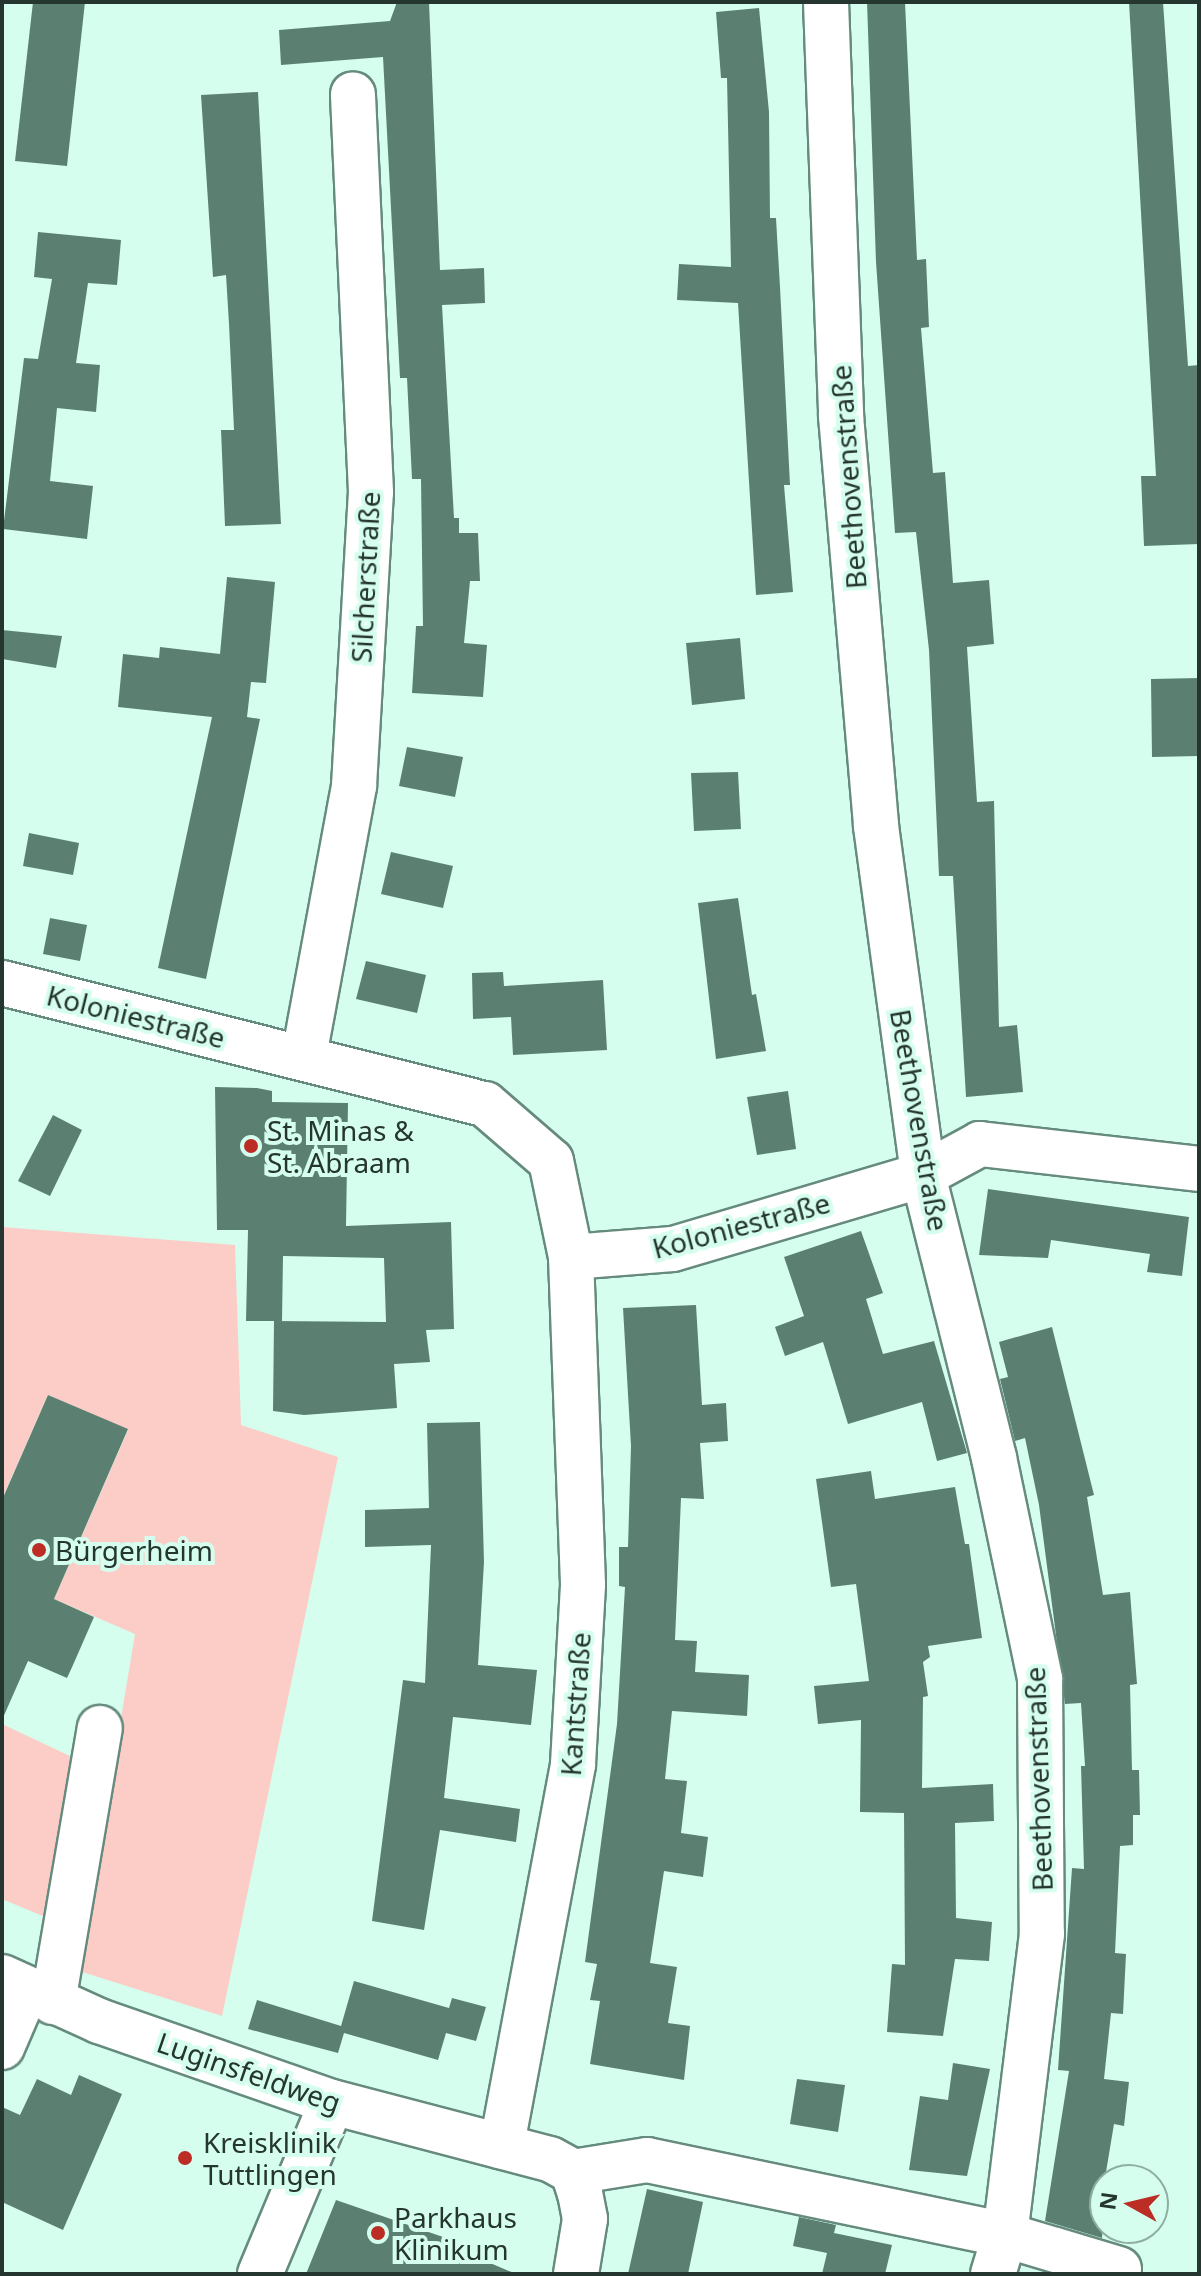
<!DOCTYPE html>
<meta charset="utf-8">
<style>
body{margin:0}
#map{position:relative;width:1201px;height:2276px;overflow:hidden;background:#d5feee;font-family:"Noto Sans",sans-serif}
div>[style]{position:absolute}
.green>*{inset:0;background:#fbcdc6}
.building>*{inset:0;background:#5b8072}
.roads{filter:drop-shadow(2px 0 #668b7e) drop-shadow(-2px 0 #668b7e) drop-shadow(0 2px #668b7e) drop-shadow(0 -2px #668b7e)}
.minor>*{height:44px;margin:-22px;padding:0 22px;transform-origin:22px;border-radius:22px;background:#fff}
.dots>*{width:22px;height:22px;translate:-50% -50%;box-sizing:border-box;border:4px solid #d5feee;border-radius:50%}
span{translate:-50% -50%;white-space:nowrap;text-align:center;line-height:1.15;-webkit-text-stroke:8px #d5feee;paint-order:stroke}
.street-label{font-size:28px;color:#25352f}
.poi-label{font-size:28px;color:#25352f}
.left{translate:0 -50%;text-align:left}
.frame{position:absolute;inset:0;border:4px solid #25352f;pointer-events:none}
.north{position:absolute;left:1089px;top:2164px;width:80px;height:80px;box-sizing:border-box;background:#d5feee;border:2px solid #8faea2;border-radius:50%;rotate:278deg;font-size:22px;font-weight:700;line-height:32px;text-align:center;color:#25352f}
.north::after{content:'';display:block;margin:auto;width:28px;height:36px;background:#bb2d25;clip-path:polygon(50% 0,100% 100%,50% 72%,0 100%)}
</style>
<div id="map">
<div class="green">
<i style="clip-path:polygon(2px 1227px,235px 1245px,241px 1425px,338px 1457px,222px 2016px,79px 1971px,135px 1634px,54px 1599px,128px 1430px,48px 1395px,2px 1499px)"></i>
<i style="clip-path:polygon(2px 1724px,89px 1765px,62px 1924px,2px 1899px)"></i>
</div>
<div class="building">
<i style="clip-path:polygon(33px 2px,85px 2px,67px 166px,15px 161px)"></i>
<i style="clip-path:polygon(397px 2px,429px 2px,440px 270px,484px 268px,485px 303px,442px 305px,454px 518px,459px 518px,459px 533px,478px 533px,480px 581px,470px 581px,464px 643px,487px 645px,483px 697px,412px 693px,416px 626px,423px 626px,421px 479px,412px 479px,407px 378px,400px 378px,383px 57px,281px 65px,279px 30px,390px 21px)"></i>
<i style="clip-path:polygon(867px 2px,905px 2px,917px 260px,926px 259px,929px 327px,921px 328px,933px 473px,945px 472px,953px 583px,989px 580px,994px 644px,967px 647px,977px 802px,994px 801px,999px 1027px,1017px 1025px,1023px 1092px,966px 1097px,953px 876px,939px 876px,929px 650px,916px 532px,895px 533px,876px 262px)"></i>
<i style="clip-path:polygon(1129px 2px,1163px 2px,1188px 366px,1199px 365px,1199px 544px,1144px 546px,1141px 476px,1156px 476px)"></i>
<i style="clip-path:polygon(759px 8px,769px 112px,770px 218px,776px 218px,780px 287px,790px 485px,784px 485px,793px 592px,756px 595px,738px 303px,677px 300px,679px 264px,731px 267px,727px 78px,721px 78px,716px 12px)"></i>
<i style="clip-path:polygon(258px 92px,281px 524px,225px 526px,221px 430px,234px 430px,229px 324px,226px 275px,213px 277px,201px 95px)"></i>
<i style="clip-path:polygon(38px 232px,121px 240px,117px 285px,88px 283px,76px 363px,100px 365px,96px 412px,57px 408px,50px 481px,93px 486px,87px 539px,3px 529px,24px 358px,38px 359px,52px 279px,34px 277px)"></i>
<i style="clip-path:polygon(227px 577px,275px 582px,266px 683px,251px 682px,247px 717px,260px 719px,206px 979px,158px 968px,212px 717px,118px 707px,123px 654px,159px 658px,160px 647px,220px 654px)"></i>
<i style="clip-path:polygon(2px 630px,62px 636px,56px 668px,2px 659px)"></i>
<i style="clip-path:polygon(740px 638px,745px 699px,692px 705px,686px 643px)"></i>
<i style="clip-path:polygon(1199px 678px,1199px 756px,1152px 757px,1151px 679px)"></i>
<i style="clip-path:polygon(407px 747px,463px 757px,455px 797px,399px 786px)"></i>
<i style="clip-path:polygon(738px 772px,741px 829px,694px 831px,691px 773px)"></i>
<i style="clip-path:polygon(29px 833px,79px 843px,73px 875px,23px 866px)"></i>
<i style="clip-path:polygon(391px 852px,453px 866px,443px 908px,381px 894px)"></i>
<i style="clip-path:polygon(738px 898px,752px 995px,756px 994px,766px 1051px,716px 1059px,698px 903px)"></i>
<i style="clip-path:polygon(50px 918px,87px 925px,80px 961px,43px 954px)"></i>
<i style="clip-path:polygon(366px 961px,426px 975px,417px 1013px,356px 999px)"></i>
<i style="clip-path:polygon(503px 972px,504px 986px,603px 980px,607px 1050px,513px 1055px,511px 1017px,473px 1019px,472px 973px)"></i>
<i style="clip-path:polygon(215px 1087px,257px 1088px,272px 1091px,272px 1102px,348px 1103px,346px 1226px,451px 1222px,454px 1329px,426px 1330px,430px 1362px,394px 1364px,397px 1408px,304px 1415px,273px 1411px,274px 1321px,386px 1322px,384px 1258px,283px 1256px,282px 1321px,246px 1321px,248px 1230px,217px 1230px)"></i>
<i style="clip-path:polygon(788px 1091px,796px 1149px,757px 1155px,747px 1097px)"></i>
<i style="clip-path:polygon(53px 1115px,82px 1130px,50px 1196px,18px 1181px)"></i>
<i style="clip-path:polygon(988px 1189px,1189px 1217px,1182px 1276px,1147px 1272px,1150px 1254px,1051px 1240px,1048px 1258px,979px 1255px)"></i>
<i style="clip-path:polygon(861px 1231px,883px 1293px,866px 1299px,883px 1354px,934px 1341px,967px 1453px,937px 1461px,922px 1402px,848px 1424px,823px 1342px,785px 1356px,775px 1327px,804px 1316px,784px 1257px)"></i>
<i style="clip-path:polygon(696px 1305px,702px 1405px,726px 1403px,728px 1441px,700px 1443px,704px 1499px,681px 1498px,675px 1640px,697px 1641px,695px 1672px,749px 1675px,747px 1716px,672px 1711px,665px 1779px,687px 1781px,681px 1833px,708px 1837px,703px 1877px,664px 1871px,650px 1963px,677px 1967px,668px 2023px,690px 2026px,684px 2080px,590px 2064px,600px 2001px,590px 2000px,597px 1964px,585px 1962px,617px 1724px,625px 1587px,619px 1586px,619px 1547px,628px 1547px,631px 1446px,623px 1308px)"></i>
<i style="clip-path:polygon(1052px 1327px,1094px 1495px,1087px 1497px,1103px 1595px,1130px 1592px,1137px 1684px,1130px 1685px,1132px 1770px,1139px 1770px,1140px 1815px,1133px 1815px,1133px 1845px,1120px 1846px,1115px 1953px,1126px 1954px,1123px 2014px,1111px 2013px,1104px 2079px,1129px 2082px,1124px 2126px,1114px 2124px,1106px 2172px,1102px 2238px,1045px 2221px,1069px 2071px,1058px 2070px,1072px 1868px,1084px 1869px,1081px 1766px,1085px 1766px,1081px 1703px,1065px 1704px,1039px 1505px,1025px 1438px,1015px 1441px,1000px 1379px,1008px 1377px,999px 1342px)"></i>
<i style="clip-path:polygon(48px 1395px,128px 1429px,54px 1599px,94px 1617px,73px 1665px,67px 1678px,28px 1661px,2px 1720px,2px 1500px)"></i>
<i style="clip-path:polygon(480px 1422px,484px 1562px,478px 1665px,537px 1670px,531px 1725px,453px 1717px,444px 1798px,520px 1809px,516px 1842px,440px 1830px,424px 1930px,372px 1921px,403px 1680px,425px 1683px,431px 1545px,365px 1547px,365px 1510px,429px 1508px,427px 1423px)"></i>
<i style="clip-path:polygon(871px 1471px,875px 1499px,955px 1487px,965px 1544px,969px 1544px,982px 1638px,928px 1646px,930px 1657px,923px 1662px,928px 1696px,923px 1697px,922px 1788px,993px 1784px,994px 1821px,955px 1823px,956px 1918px,992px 1922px,989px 1961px,955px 1959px,943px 2036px,887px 2032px,892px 1964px,905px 1965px,904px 1813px,860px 1812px,861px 1720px,818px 1724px,814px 1686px,869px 1681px,856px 1584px,831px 1587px,816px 1479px)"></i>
<i style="clip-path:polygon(354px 1981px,449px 2008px,452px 1998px,486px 2007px,476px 2041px,446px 2033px,438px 2060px,344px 2033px,338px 2053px,248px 2029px,257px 2000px,341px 2026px)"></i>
<i style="clip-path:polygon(953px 2063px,990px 2069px,967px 2176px,909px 2170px,920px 2096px,948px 2100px)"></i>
<i style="clip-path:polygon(79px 2075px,122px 2094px,63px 2230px,2px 2202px,2px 2107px,20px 2115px,37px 2079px,71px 2095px)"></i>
<i style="clip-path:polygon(797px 2079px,845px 2085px,838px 2132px,790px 2124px)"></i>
<i style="clip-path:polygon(647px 2189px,703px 2202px,688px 2274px,628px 2274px)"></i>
<i style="clip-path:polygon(336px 2200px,443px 2237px,441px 2242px,516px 2274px,306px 2274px)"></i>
<i style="clip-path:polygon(799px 2217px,836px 2225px,834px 2233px,892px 2245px,885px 2274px,822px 2274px,827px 2253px,793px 2246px)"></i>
</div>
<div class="roads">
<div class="minor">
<i style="left:826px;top:2px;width:414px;rotate:87.9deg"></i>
<i style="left:841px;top:416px;width:411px;rotate:85.1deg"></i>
<i style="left:876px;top:826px;width:352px;rotate:82.3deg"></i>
<i style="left:923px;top:1175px;width:292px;rotate:75.9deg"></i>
<i style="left:994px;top:1458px;width:226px;rotate:78.2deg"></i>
<i style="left:1040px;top:1679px;width:255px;rotate:89.6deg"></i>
<i style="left:1042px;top:1934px;width:303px;rotate:97deg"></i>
<i style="left:1005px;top:2235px;width:41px;rotate:107.1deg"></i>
<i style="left:2px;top:983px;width:498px;rotate:14.1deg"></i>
<i style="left:485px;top:1104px;width:87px;rotate:40.8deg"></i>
<i style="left:551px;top:1161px;width:98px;rotate:78.2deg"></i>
<i style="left:571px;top:1257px;width:328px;rotate:87.9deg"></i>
<i style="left:583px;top:1585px;width:180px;rotate:93.2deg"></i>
<i style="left:573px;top:1765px;width:388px;rotate:100.6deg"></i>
<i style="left:304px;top:1056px;width:275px;rotate:-79.5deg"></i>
<i style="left:354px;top:786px;width:294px;rotate:-86.7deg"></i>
<i style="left:371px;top:492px;width:398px;rotate:-92.6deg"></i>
<i style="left:571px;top:1257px;width:102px;rotate:-4.5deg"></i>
<i style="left:673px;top:1249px;width:261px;rotate:-16.5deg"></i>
<i style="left:923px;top:1175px;width:65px;rotate:-28.5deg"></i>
<i style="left:980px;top:1144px;width:220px;rotate:6.5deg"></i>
<i style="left:2px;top:1977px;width:107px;rotate:24.4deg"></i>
<i style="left:99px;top:2021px;width:247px;rotate:19.2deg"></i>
<i style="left:332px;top:2102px;width:225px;rotate:14.7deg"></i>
<i style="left:550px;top:2159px;width:26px;rotate:29deg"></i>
<i style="left:573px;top:2172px;width:22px;rotate:72deg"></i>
<i style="left:580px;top:2193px;width:26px;rotate:79deg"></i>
<i style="left:585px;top:2219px;width:56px;rotate:99.3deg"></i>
<i style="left:53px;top:2002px;width:278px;rotate:-80.3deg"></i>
<i style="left:2px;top:2047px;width:63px;rotate:-66.7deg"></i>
<i style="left:573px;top:2172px;width:75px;rotate:-9.2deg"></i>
<i style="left:647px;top:2160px;width:366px;rotate:11.8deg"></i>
<i style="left:1005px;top:2235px;width:119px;rotate:16.6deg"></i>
<i style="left:260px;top:2274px;width:186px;rotate:-67.3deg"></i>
</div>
</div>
<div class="dots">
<i style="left:251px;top:1146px;background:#bb2d25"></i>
<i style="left:39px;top:1550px;background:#bb2d25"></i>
<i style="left:185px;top:2158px;background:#bb2d25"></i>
<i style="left:378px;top:2233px;background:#bb2d25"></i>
</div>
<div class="street-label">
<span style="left:848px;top:477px;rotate:-94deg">Beethovenstraße</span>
<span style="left:365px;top:577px;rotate:-87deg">Silcherstraße</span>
<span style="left:136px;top:1016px;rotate:14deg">Koloniestraße</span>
<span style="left:920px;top:1120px;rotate:80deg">Beethovenstraße</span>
<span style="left:741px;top:1225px;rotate:-15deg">Koloniestraße</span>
<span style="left:575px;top:1704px;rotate:-86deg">Kantstraße</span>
<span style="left:1038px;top:1779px;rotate:-92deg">Beethovenstraße</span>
<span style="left:249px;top:2072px;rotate:19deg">Luginsfeldweg</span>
</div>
<div class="poi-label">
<span class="left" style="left:267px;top:1146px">St. Minas &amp;<br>St. Abraam</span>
<span class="left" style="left:55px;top:1550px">Bürgerheim</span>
<span class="left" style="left:203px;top:2158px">Kreisklinik<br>Tuttlingen</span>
<span class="left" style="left:394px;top:2233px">Parkhaus<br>Klinikum</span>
</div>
<div class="frame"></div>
<div class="north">N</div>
</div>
